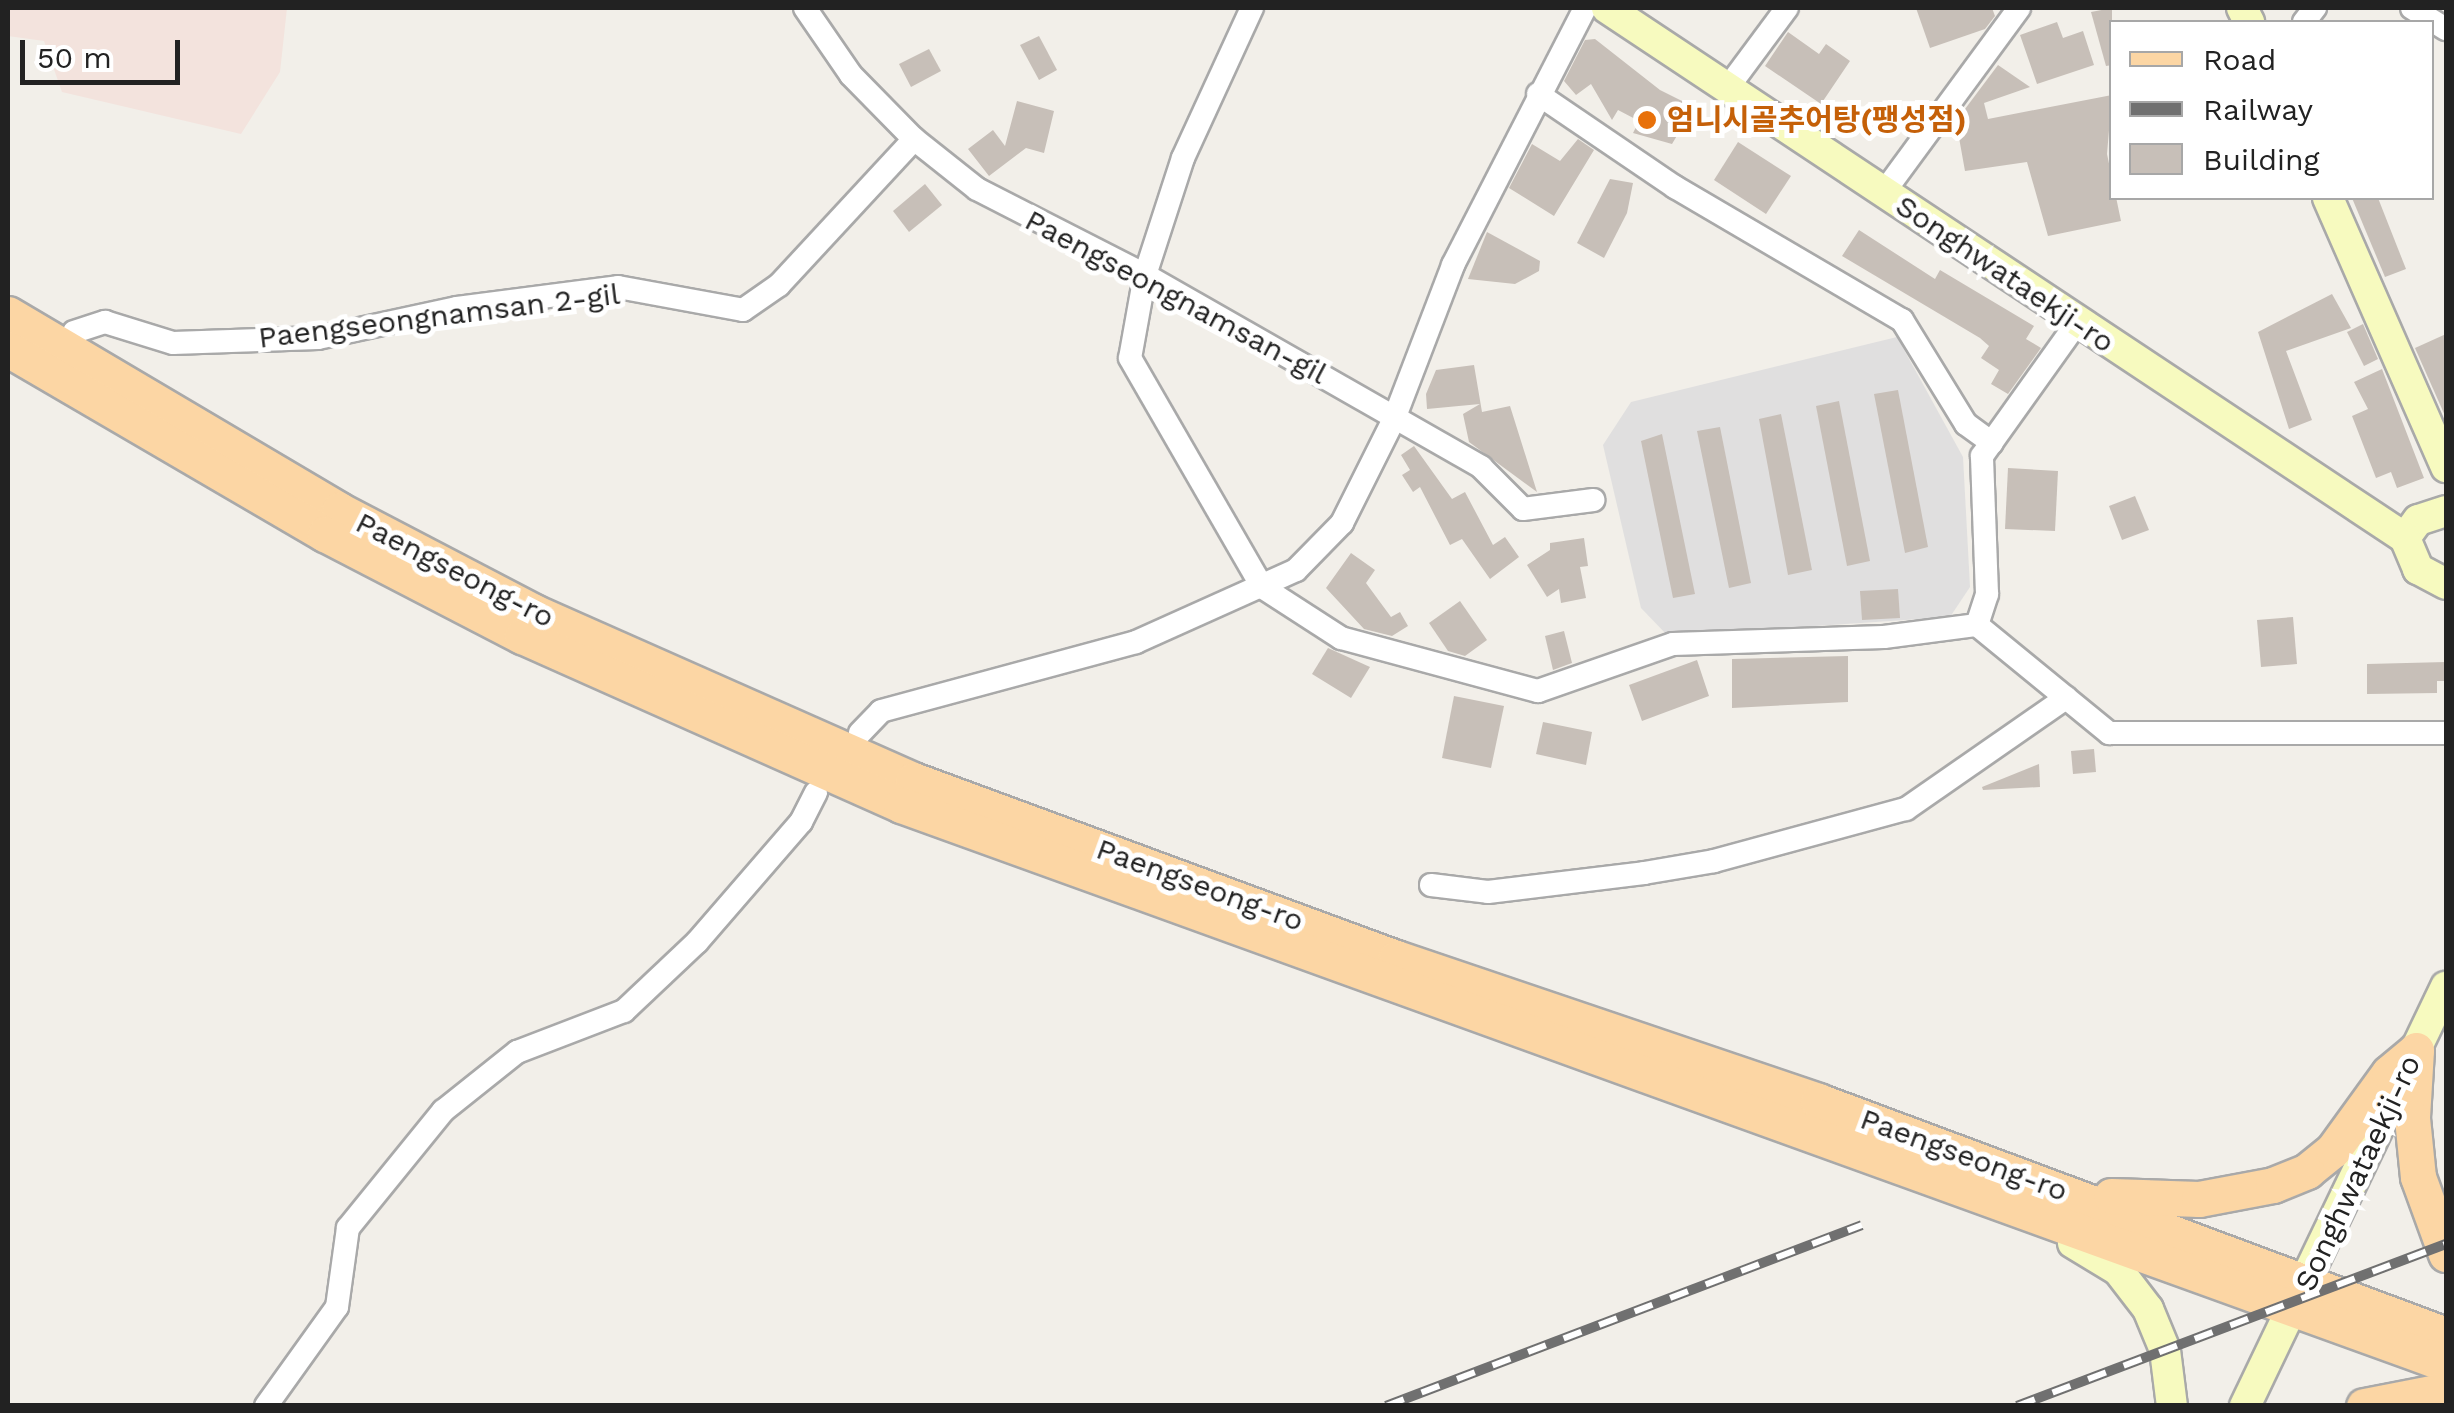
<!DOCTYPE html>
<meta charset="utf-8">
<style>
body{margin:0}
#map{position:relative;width:2454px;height:1413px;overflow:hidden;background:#f2efe9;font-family:"Work Sans","Noto Sans KR",sans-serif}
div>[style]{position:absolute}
.residential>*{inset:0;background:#e0dfdf}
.military>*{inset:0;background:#f3e3dd}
.building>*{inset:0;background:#c7bfb8}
.roads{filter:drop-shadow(2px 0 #a9a9a9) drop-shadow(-2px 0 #a9a9a9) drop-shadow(0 2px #a9a9a9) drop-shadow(0 -2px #a9a9a9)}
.street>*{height:22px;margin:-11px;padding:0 11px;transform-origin:11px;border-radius:11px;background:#fff}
.secondary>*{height:30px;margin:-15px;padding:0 15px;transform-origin:15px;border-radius:15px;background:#f7fabf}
.primary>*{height:35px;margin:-17.5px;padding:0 17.5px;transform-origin:17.5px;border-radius:17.5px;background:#fcd6a4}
.rail>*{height:10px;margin-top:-5px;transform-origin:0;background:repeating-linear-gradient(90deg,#fff 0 19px,#707070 0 38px);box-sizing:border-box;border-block:2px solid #707070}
.dots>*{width:28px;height:28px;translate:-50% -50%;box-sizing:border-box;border:5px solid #fff;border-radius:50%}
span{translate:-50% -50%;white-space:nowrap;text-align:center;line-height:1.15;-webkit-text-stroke:10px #fff;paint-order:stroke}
.food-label{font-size:30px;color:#c56008;font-weight:700}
.left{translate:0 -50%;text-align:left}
.street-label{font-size:30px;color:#222}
.frame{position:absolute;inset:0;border:10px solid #222;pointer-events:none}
.legend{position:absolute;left:2109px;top:20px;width:325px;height:180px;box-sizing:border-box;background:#fff;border:2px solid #a7a7a7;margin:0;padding:12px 18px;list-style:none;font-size:30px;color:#222}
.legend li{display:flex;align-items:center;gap:20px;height:50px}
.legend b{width:50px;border:2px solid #a7a7a7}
.scale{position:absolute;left:20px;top:40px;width:160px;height:45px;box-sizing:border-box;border:5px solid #222;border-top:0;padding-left:12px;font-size:30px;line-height:35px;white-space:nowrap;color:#222;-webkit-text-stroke:8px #fff;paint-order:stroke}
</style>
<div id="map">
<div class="residential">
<i style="clip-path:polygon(1897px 337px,1963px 457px,1970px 587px,1950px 617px,1668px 636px,1641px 608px,1603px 445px,1631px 402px)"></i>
</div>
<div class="military">
<i style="clip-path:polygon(8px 8px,287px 8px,280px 72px,241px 134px,62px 92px,44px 41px,8px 36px)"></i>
</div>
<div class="building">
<i style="clip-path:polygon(1916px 8px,1992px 8px,1995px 16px,1985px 29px,1930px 48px)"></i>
<i style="clip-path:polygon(2112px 8px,2112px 65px,2106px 66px,2091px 12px)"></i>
<i style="clip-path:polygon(2057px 22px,2063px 38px,2083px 31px,2094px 65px,2037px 84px,2020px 35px)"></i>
<i style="clip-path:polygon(1788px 32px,1819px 54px,1826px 44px,1850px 61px,1821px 104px,1765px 66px)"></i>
<i style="clip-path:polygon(1039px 36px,1057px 70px,1039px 80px,1020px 45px)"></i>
<i style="clip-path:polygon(1595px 39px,1660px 90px,1694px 107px,1672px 144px,1633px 133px,1639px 121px,1618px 110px,1612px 120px,1591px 84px,1576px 95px,1564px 81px,1585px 40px)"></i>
<i style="clip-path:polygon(929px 49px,941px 71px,911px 87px,899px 64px)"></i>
<i style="clip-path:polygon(1998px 65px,2030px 87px,1984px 103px,1988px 119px,2112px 95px,2107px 154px,2121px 221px,2048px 236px,2027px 162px,1965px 171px,1956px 121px)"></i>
<i style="clip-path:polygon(1017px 101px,1054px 111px,1044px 153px,1026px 148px,989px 176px,968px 149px,993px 130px,1005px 146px)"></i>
<i style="clip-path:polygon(1578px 139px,1594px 150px,1554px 216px,1509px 188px,1532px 144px,1560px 161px)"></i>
<i style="clip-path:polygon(1738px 142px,1791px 176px,1766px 214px,1714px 180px)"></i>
<i style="clip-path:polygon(1610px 179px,1633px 183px,1627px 213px,1604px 258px,1577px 243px)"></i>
<i style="clip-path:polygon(925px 184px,942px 205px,909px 232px,893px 211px)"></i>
<i style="clip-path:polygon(2352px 198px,2378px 198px,2406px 269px,2385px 277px)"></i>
<i style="clip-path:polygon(1859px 230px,1935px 279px,1940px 270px,2034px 326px,2026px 339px,2041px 348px,2008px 394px,1991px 384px,1999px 370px,1981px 358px,1989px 346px,1980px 338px,1842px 256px)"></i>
<i style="clip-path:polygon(1487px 232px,1540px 261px,1539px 271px,1515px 284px,1468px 279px)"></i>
<i style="clip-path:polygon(2332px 294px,2351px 328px,2286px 351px,2312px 420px,2289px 429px,2258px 332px)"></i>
<i style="clip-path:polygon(2363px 324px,2378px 359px,2364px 366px,2347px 332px)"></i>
<i style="clip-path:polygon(2446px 334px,2446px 418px,2415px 348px)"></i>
<i style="clip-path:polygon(1474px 365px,1482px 412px,1510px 406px,1537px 492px,1469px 442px,1463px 414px,1480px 404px,1427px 409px,1426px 394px,1436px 370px)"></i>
<i style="clip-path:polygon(2382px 369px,2424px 478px,2397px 488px,2391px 472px,2376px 478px,2352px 416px,2368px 409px,2354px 382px)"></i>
<i style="clip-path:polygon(1898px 390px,1928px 547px,1905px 553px,1874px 394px)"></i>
<i style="clip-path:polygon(1839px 401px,1870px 561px,1847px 566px,1816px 406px)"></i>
<i style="clip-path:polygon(1781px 414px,1812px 570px,1788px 575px,1759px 419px)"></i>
<i style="clip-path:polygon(1720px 427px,1751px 583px,1729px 588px,1697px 431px)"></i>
<i style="clip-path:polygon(1662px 434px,1695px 594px,1673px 598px,1641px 441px)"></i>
<i style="clip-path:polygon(1414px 446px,1452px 499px,1465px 492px,1493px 545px,1505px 537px,1519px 557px,1490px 579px,1462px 539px,1450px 545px,1420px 487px,1413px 492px,1402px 475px,1410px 470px,1401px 455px)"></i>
<i style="clip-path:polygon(2008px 468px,2058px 471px,2055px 531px,2005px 529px)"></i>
<i style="clip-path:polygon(2135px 496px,2149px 530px,2122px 540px,2109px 506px)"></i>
<i style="clip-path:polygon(1584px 538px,1588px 566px,1580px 567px,1586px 598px,1561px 603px,1559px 589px,1547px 597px,1527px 565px,1550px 550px,1550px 543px)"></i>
<i style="clip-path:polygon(1351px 553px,1375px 570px,1366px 583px,1391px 617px,1400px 612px,1408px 626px,1392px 636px,1364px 629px,1326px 588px)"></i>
<i style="clip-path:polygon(1898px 589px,1900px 618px,1862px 620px,1860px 591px)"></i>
<i style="clip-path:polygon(1460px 601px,1487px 640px,1465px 656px,1448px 651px,1429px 623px)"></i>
<i style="clip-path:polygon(2293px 617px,2297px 664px,2261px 667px,2257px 620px)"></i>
<i style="clip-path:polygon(1564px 631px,1572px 663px,1553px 670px,1545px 636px)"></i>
<i style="clip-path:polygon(1328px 648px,1370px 667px,1351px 698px,1312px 674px)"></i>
<i style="clip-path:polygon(1848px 656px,1848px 702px,1732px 708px,1732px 659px)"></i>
<i style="clip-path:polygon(1697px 660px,1709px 696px,1642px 721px,1629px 685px)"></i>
<i style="clip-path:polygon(2446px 662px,2446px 681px,2437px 681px,2437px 693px,2367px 694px,2367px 664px)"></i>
<i style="clip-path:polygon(1454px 696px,1504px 706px,1491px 768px,1442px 758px)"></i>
<i style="clip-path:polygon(1543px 722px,1592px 732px,1586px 765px,1536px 754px)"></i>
<i style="clip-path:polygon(2094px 749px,2096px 772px,2073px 774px,2071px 751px)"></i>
<i style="clip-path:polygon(2039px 764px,2040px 787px,1983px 790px,1982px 787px)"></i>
</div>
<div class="roads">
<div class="street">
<i style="left:805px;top:8px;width:81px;rotate:55.5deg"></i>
<i style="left:851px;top:75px;width:90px;rotate:45.5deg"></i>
<i style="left:914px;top:139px;width:80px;rotate:38.4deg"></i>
<i style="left:977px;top:189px;width:189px;rotate:27.1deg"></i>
<i style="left:1145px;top:275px;width:387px;rotate:29.7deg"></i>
<i style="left:1481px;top:467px;width:59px;rotate:45deg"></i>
<i style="left:1523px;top:509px;width:71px;rotate:-7.3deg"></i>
<i style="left:1252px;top:8px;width:165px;rotate:114.7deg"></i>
<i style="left:1183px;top:158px;width:123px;rotate:108deg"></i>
<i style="left:1145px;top:275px;width:84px;rotate:100.2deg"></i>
<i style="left:1130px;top:358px;width:264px;rotate:60deg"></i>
<i style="left:1262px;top:587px;width:94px;rotate:32.8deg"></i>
<i style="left:1341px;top:638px;width:204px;rotate:15.1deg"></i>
<i style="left:1538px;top:691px;width:143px;rotate:-19.2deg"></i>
<i style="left:1673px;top:644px;width:211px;rotate:-1.9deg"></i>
<i style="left:1884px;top:637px;width:94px;rotate:-7.4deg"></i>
<i style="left:1977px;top:625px;width:171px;rotate:39.3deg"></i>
<i style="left:2109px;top:733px;width:337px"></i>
<i style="left:2412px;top:8px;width:40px;rotate:32deg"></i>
<i style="left:2304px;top:22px;width:18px;rotate:-52deg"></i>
<i style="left:1729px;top:86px;width:97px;rotate:-53.4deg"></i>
<i style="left:1538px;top:94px;width:166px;rotate:34.2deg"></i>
<i style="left:1675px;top:187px;width:263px;rotate:30.4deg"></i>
<i style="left:1902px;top:320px;width:122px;rotate:58.4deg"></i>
<i style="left:1966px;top:424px;width:32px;rotate:36deg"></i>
<i style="left:1884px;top:192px;width:228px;rotate:-53.7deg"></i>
<i style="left:74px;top:332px;width:33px;rotate:-18deg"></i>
<i style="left:105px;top:322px;width:71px;rotate:17.2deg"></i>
<i style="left:173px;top:343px;width:145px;rotate:-2deg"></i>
<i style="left:318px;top:338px;width:142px;rotate:-12.2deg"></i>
<i style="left:457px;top:308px;width:162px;rotate:-7.4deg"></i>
<i style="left:618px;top:287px;width:127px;rotate:10.4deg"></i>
<i style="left:743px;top:310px;width:44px;rotate:-34.8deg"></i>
<i style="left:779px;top:285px;width:199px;rotate:-47.2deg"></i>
<i style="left:1977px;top:625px;width:33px;rotate:-72deg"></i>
<i style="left:1987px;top:594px;width:138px;rotate:-92.1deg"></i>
<i style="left:1982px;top:456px;width:163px;rotate:-54.5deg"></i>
<i style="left:860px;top:733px;width:30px;rotate:-46deg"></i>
<i style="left:881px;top:711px;width:264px;rotate:-15.1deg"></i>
<i style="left:1136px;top:642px;width:175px;rotate:-24.2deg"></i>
<i style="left:1296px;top:570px;width:66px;rotate:-45.6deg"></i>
<i style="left:1342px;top:523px;width:116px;rotate:-63.4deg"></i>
<i style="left:1394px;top:419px;width:165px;rotate:-69deg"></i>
<i style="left:1453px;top:265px;width:289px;rotate:-62.8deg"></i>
<i style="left:1431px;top:885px;width:57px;rotate:7deg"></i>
<i style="left:1488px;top:892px;width:157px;rotate:-6.9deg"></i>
<i style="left:1644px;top:873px;width:71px;rotate:-9.7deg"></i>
<i style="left:1714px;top:861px;width:199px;rotate:-15.2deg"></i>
<i style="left:1906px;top:809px;width:195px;rotate:-34.8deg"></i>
<i style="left:266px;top:1406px;width:122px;rotate:-54.4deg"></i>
<i style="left:337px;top:1307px;width:80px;rotate:-82.1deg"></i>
<i style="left:348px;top:1228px;width:151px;rotate:-50.9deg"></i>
<i style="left:443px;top:1111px;width:95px;rotate:-38.6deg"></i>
<i style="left:517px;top:1052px;width:115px;rotate:-21deg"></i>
<i style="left:624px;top:1011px;width:100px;rotate:-43.4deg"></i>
<i style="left:697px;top:942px;width:159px;rotate:-49.1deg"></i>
<i style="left:801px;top:822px;width:33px;rotate:-63deg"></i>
</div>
<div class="secondary">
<i style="left:1607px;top:8px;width:958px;rotate:33.59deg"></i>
<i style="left:2242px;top:8px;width:16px;rotate:63deg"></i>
<i style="left:2328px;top:198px;width:294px;rotate:66.3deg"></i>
<i style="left:2446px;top:511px;width:29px;rotate:162deg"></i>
<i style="left:2418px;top:520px;width:22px;rotate:126deg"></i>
<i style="left:2405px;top:538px;width:34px;rotate:67deg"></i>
<i style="left:2418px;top:569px;width:32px;rotate:28deg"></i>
<i style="left:2073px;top:1243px;width:52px;rotate:31deg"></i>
<i style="left:2118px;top:1270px;width:49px;rotate:52.4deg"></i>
<i style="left:2148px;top:1309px;width:44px;rotate:67.5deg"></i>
<i style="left:2165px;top:1350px;width:56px;rotate:82.9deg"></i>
<i style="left:2245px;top:1406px;width:465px;rotate:-64.4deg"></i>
</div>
<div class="primary">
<i style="left:8px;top:314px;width:385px;rotate:30.6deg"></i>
<i style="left:339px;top:510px;width:220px;rotate:27.6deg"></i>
<i style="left:534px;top:612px;width:415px;rotate:23.9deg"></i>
<i style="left:913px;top:780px;width:515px;rotate:20.23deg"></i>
<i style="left:1396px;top:958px;width:446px;rotate:18.7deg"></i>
<i style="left:1818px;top:1101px;width:670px;rotate:20.44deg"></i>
<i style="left:8px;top:349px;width:367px;rotate:30.3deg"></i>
<i style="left:325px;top:534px;width:222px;rotate:27.4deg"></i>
<i style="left:522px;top:636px;width:415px;rotate:24deg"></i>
<i style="left:901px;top:805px;width:1643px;rotate:19.89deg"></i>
<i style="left:2416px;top:1050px;width:68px;rotate:93.4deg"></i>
<i style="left:2412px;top:1118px;width:59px;rotate:84.2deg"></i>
<i style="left:2418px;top:1177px;width:82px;rotate:70deg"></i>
<i style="left:2111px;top:1196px;width:88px;rotate:2deg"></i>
<i style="left:2199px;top:1199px;width:75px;rotate:-10.7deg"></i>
<i style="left:2273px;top:1185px;width:37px;rotate:-22deg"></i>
<i style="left:2307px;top:1171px;width:33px;rotate:-39deg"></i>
<i style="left:2333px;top:1150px;width:95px;rotate:-54deg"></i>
<i style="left:2389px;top:1073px;width:35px;rotate:-40deg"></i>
<i style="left:2364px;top:1406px;width:84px;rotate:-11deg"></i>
</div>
</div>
<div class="rail">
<i style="left:1386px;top:1406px;width:509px;rotate:-20.82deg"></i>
<i style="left:2017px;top:1406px;width:459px;rotate:-20.7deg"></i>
</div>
<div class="dots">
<i style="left:1647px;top:120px;background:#e8710a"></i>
</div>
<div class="food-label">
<span class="left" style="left:1667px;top:120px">엄니시골추어탕(팽성점)</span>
</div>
<div class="street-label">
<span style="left:2005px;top:274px;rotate:34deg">Songhwataekji-ro</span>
<span style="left:1176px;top:297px;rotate:28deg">Paengseongnamsan-gil</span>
<span style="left:439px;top:316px;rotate:-7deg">Paengseongnamsan 2-gil</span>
<span style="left:455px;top:570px;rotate:27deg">Paengseong-ro</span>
<span style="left:1200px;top:885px;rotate:20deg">Paengseong-ro</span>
<span style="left:1964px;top:1155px;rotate:20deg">Paengseong-ro</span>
<span style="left:2358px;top:1173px;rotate:-65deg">Songhwataekji-ro</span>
</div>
<div class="frame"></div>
<ul class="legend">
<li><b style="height:12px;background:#fcd6a4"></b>Road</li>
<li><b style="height:12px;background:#707070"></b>Railway</li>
<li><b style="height:28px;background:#c7bfb8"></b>Building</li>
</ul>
<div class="scale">50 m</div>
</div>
